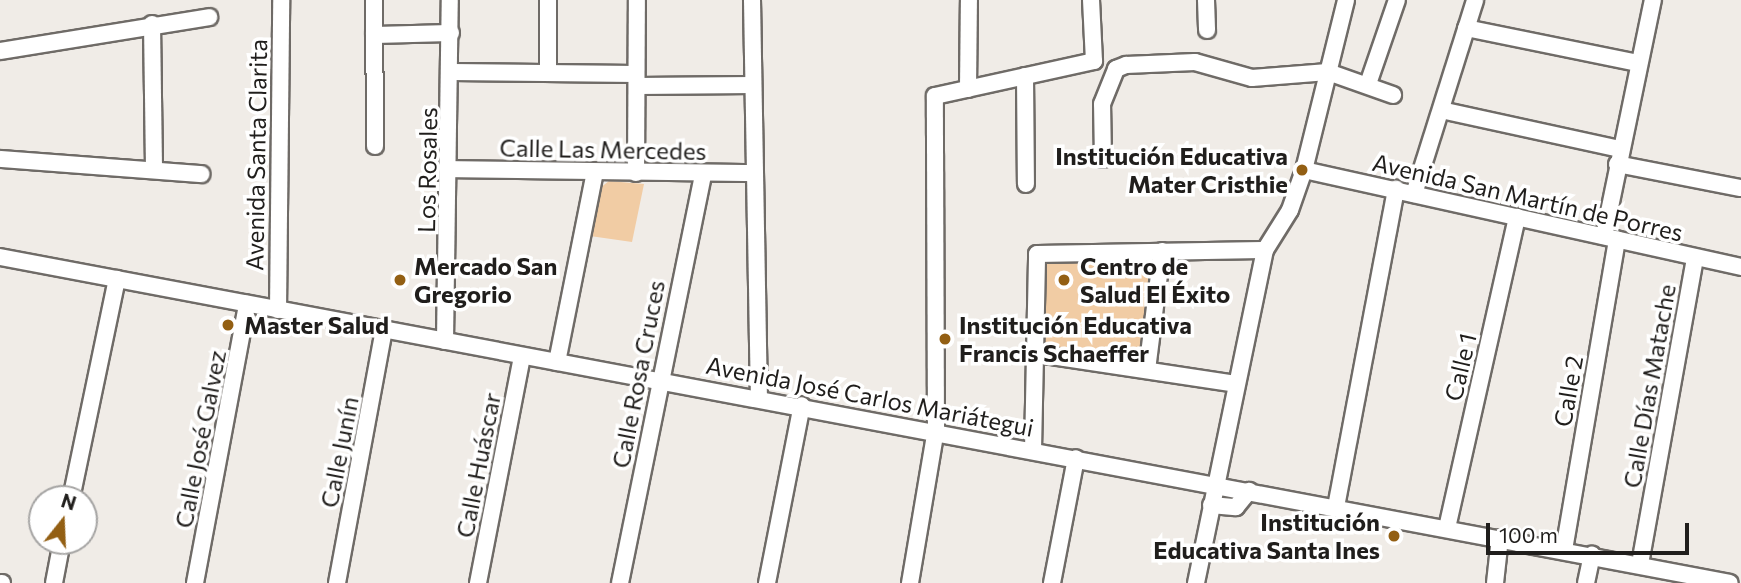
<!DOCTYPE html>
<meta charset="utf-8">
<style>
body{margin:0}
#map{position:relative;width:1741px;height:583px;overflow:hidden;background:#f0ece7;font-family:Commissioner,sans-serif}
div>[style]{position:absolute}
.green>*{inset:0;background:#f1cca4}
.roads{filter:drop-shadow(2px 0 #6f6b67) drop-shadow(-2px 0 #6f6b67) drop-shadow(0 2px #6f6b67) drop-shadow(0 -2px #6f6b67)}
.minor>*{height:16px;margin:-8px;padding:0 8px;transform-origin:8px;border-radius:8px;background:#fff}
.dots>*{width:19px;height:19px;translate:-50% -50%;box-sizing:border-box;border:4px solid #fff;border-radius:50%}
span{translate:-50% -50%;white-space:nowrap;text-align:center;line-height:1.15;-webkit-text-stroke:7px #fff;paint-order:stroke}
.street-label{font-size:24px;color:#201e1c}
.poi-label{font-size:24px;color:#201e1c;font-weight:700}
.right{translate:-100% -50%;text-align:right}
.left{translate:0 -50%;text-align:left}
.north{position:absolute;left:28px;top:485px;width:70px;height:70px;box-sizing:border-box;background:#fff;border:2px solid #a6a5a4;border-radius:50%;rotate:18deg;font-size:19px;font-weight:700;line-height:28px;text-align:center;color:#201e1c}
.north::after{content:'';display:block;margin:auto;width:24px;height:32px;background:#935f13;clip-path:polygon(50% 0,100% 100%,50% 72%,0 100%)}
.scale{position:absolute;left:1486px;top:523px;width:203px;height:32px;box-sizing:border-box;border:4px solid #201e1c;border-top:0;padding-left:9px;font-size:21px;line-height:24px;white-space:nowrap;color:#201e1c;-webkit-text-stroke:5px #fff;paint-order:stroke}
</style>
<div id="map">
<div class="green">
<i style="clip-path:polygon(609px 181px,644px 184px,632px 242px,590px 236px,600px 188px)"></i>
<i style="clip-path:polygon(1154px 257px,1142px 365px,1043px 350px,1043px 260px)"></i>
</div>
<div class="roads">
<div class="minor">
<i style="left:374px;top:0;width:146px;rotate:89.6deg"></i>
<i style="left:752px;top:0;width:397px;rotate:89deg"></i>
<i style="left:1206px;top:0;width:30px;rotate:88deg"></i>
<i style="left:152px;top:24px;width:146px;rotate:89.2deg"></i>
<i style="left:1466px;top:28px;width:176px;rotate:11.5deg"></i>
<i style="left:374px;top:35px;width:77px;rotate:-1.5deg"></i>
<i style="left:0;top:51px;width:212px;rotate:-9.2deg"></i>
<i style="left:452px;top:72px;width:184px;rotate:0.6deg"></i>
<i style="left:548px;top:73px;width:73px;rotate:-90deg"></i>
<i style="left:1025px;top:76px;width:108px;rotate:89.5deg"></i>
<i style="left:1368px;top:84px;width:89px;rotate:-71deg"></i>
<i style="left:637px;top:86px;width:116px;rotate:-0.5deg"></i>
<i style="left:968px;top:89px;width:89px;rotate:-89.4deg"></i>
<i style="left:1441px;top:110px;width:183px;rotate:12.3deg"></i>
<i style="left:0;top:159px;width:202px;rotate:4.3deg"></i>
<i style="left:1103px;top:159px;width:55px;rotate:-91deg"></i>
<i style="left:1102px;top:104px;width:38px;rotate:-68deg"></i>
<i style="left:1116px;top:69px;width:11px;rotate:-22deg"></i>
<i style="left:1126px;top:65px;width:69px;rotate:-2.5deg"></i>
<i style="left:1195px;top:62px;width:59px;rotate:15.7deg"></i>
<i style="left:1252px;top:78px;width:76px;rotate:-4.5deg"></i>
<i style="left:1328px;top:72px;width:69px;rotate:19.5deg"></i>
<i style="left:1617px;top:164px;width:126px;rotate:11deg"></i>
<i style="left:450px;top:169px;width:305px;rotate:0.8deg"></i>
<i style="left:1304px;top:170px;width:448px;rotate:12.5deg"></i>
<i style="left:636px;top:173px;width:173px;rotate:-89.7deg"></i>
<i style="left:1414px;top:194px;width:203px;rotate:-72.5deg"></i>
<i style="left:1604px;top:236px;width:241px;rotate:-78.3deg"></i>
<i style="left:0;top:257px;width:1760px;rotate:10.67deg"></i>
<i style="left:278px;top:310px;width:310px;rotate:-89.4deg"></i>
<i style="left:445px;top:341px;width:341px;rotate:-89.2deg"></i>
<i style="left:1038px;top:354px;width:200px;rotate:8.6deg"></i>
<i style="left:557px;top:362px;width:194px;rotate:-78.7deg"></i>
<i style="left:1147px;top:370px;width:120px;rotate:-82.8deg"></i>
<i style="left:1033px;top:450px;width:196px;rotate:-88.8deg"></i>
<i style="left:1037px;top:254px;width:228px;rotate:-1deg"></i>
<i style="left:71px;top:499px;width:225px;rotate:-78.2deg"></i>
<i style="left:1211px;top:505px;width:25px;rotate:5deg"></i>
<i style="left:1236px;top:507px;width:21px;rotate:-51deg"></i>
<i style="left:1336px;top:507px;width:324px;rotate:-79.3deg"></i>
<i style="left:1447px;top:528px;width:319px;rotate:-77.3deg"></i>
<i style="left:1564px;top:550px;width:315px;rotate:-80.3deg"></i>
<i style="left:1640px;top:564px;width:311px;rotate:-79.8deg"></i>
<i style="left:1px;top:583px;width:1px"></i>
<i style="left:54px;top:583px;width:43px;rotate:-79.2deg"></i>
<i style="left:195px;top:583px;width:284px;rotate:-79.4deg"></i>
<i style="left:337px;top:583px;width:257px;rotate:-79.5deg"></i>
<i style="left:478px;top:583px;width:231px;rotate:-79deg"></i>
<i style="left:620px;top:583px;width:417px;rotate:-78.5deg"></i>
<i style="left:767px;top:583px;width:181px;rotate:-78.9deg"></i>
<i style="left:910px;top:583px;width:155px;rotate:-80.4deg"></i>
<i style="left:936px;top:430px;width:334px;rotate:-90.2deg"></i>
<i style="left:935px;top:96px;width:163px;rotate:-12.4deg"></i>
<i style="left:1094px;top:61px;width:61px;rotate:-92.8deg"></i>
<i style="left:1052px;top:583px;width:127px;rotate:-79.1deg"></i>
<i style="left:1196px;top:583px;width:340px;rotate:-78.3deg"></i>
<i style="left:1265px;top:250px;width:47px;rotate:-58deg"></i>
<i style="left:1290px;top:210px;width:42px;rotate:-70.7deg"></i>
<i style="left:1304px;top:170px;width:175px;rotate:-76.1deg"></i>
<i style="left:1495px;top:583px;width:45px;rotate:-83.7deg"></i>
<i style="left:1586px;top:583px;width:29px;rotate:-78deg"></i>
</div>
</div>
<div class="dots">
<i style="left:1302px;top:170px;background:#935f13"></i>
<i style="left:400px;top:280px;background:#935f13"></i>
<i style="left:1064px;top:280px;background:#935f13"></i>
<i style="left:228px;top:325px;background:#935f13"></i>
<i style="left:945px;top:339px;background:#935f13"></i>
<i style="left:1394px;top:536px;background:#935f13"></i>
</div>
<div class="street-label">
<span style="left:603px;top:149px;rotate:1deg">Calle Las Mercedes</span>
<span style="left:256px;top:155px;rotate:-89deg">Avenida Santa Clarita</span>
<span style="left:427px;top:170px;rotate:-89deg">Los Rosales</span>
<span style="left:1528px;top:197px;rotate:13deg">Avenida San Martín de Porres</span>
<span style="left:1460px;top:367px;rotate:-77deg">Calle 1</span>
<span style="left:638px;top:374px;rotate:-79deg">Calle Rosa Cruces</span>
<span style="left:1649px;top:386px;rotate:-80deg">Calle Días Matache</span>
<span style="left:1568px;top:391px;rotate:-80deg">Calle 2</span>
<span style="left:870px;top:396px;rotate:11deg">Avenida José Carlos Mariátegui</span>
<span style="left:200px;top:439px;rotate:-79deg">Calle José Galvez</span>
<span style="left:339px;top:452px;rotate:-79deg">Calle Junín</span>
<span style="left:478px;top:465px;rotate:-79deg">Calle Huáscar</span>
</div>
<div class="poi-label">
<span class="right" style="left:1288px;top:170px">Institución Educativa<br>Mater Cristhie</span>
<span class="left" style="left:414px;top:280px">Mercado San<br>Gregorio</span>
<span class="left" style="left:1080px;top:280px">Centro de<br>Salud El Éxito</span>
<span class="left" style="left:244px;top:325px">Master Salud</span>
<span class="left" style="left:959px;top:339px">Institución Educativa<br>Francis Schaeffer</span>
<span class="right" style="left:1380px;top:536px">Institución<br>Educativa Santa Ines</span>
</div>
<div class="north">N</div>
<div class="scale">100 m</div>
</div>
